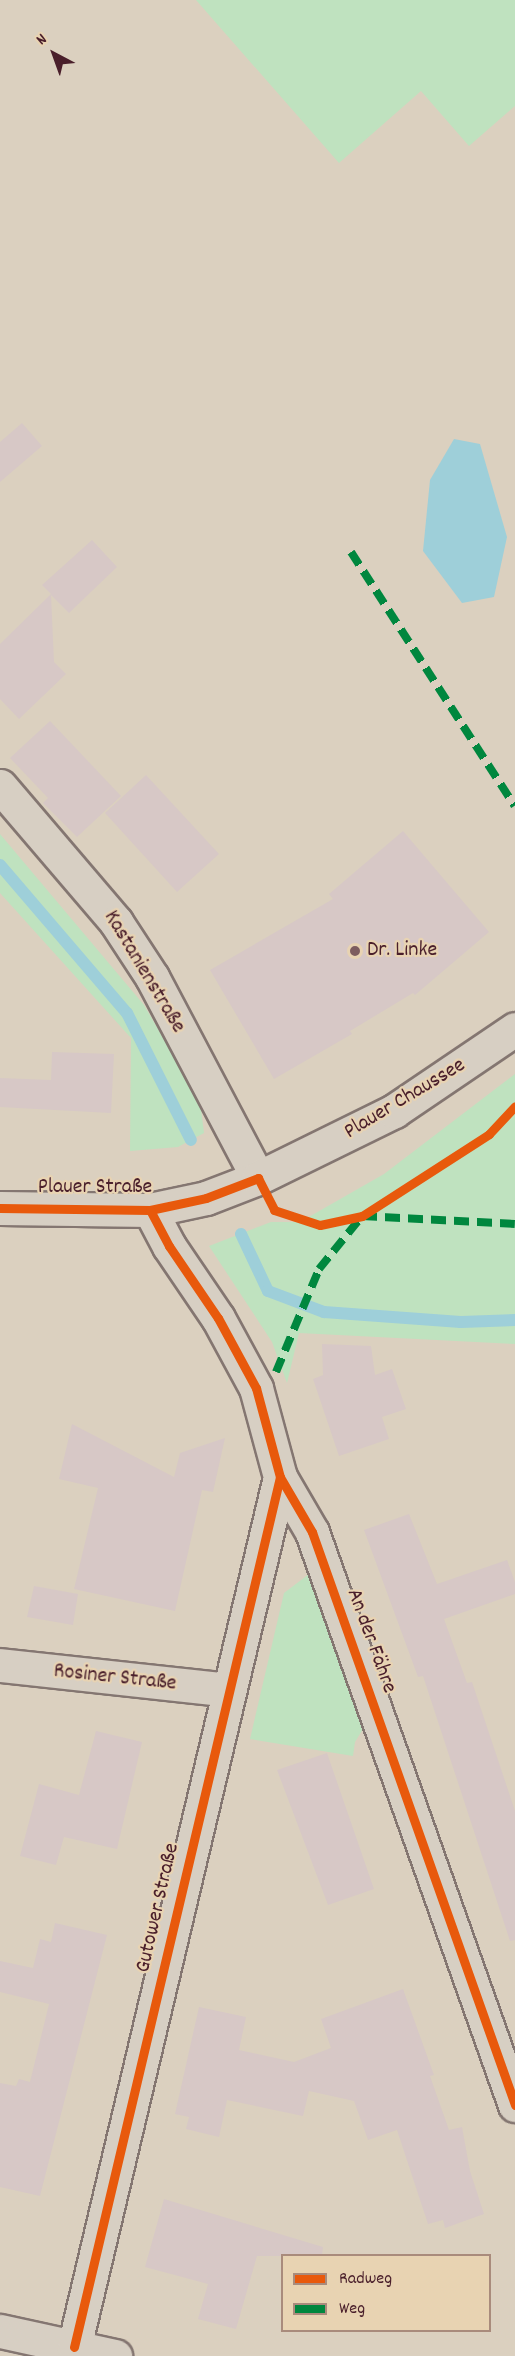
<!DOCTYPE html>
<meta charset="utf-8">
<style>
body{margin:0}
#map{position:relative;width:515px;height:2356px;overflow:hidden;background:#dbd0bf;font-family:Dekko,sans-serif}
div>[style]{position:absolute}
.green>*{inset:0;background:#bfe2bf}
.water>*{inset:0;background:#9ecfd9}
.stream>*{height:12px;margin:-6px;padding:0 6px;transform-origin:6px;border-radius:6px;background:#9ecfd9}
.building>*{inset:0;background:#d7c8c6}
.roads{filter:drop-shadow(2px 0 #847671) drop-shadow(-2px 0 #847671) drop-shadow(0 2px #847671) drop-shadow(0 -2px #847671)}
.street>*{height:33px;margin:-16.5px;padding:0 16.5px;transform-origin:16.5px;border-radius:16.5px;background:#d7cfc3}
.secondary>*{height:33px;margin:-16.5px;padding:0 16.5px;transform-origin:16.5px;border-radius:16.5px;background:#d7cfc3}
.quiet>*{height:8px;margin-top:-4px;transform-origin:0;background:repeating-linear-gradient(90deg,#00873e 0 15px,transparent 0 23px)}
.cycleway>*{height:9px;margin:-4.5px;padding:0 4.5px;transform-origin:4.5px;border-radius:4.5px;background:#e8590c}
.dots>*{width:16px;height:16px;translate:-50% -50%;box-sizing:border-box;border:3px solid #e8d3b2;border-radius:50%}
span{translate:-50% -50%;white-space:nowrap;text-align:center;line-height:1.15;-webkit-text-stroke:4.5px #e8d3b2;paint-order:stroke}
.poi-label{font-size:22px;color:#4a1f2b}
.left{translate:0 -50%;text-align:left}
.street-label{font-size:22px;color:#4a1f2b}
.legend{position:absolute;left:281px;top:2254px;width:210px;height:78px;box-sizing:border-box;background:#e8d3b2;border:2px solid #a98b7c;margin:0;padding:8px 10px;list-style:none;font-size:18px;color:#4a1f2b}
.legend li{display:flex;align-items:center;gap:12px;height:30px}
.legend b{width:30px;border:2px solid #a98b7c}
.north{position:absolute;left:24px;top:24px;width:60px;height:60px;-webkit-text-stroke:4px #e8d3b2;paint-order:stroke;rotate:319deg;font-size:16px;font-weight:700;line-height:24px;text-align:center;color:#4a1f2b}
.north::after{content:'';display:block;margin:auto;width:21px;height:27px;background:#4a1f2b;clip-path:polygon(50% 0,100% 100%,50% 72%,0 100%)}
</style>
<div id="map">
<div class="green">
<i style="clip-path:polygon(196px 0,515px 0,515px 106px,469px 146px,421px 91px,339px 163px)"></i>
<i style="clip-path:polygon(0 834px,144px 1005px,200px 1101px,204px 1133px,178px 1147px,130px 1151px,131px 1038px,0 893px)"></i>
<i style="clip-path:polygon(515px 1074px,515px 1344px,299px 1333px,287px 1383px,272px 1342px,209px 1246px,271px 1222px,300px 1222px,384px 1174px)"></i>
<i style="clip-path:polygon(309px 1574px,363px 1729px,355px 1742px,353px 1756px,250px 1739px,284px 1593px)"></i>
</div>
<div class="water">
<i style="clip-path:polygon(454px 439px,480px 444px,507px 537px,494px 597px,462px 603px,423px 551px,430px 480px)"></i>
</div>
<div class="stream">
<i style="left:0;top:865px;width:195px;rotate:49.4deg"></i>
<i style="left:127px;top:1013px;width:142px;rotate:63.3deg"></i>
<i style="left:241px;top:1234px;width:63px;rotate:64.7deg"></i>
<i style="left:268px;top:1291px;width:60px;rotate:20.6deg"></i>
<i style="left:324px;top:1312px;width:137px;rotate:4.2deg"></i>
<i style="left:461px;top:1322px;width:54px;rotate:-2.1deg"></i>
</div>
<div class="building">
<i style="clip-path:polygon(22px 423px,42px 446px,0 482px,0 442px)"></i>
<i style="clip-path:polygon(92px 540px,117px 567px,69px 613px,51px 595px,54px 662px,66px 674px,19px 719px,0 699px,0 644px,51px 594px,42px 585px)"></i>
<i style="clip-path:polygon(50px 721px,121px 796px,77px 837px,43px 803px,48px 798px,10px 758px)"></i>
<i style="clip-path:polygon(146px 775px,219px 854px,177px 892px,105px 813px)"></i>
<i style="clip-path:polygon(403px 831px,489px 932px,415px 995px,413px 993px,350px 1031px,352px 1034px,274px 1079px,210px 970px,333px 899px,329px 894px)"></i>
<i style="clip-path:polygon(52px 1052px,114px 1054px,111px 1113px,0 1107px,0 1078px,51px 1080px)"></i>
<i style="clip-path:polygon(322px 1344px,371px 1346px,375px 1375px,392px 1369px,406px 1409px,382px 1417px,389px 1439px,339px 1456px,313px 1379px,323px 1375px)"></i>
<i style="clip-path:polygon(72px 1424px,174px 1477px,180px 1453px,225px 1438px,213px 1492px,202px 1490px,175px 1611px,74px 1589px,98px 1488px,59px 1479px)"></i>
<i style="clip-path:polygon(409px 1514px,437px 1584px,507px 1560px,515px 1582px,515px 1594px,444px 1619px,467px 1683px,472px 1682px,515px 1811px,515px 1940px,510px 1941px,423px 1676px,418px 1677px,364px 1530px)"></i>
<i style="clip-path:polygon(34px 1586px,78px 1594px,73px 1625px,27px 1617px)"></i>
<i style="clip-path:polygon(96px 1731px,142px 1742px,117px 1849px,64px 1837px,56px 1865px,20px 1856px,39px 1784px,79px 1795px)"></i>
<i style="clip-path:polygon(327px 1753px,374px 1889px,328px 1905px,277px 1770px)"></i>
<i style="clip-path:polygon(55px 1923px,107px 1935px,40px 2196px,0 2187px,0 2083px,16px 2086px,19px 2079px,30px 2082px,49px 2004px,0 1992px,0 1961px,33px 1968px,40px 1939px,51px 1942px)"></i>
<i style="clip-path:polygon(403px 1989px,434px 2075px,430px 2076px,449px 2130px,462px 2127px,470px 2171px,484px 2214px,445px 2228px,443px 2220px,428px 2224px,397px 2130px,368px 2140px,354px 2101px,309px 2091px,303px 2116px,227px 2100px,219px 2137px,186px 2129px,189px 2117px,175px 2114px,199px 2007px,246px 2017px,239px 2050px,294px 2062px,331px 2048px,321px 2019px)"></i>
<i style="clip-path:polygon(164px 2199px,323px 2247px,322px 2256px,257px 2256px,236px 2329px,198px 2319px,208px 2284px,145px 2267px)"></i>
</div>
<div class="roads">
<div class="street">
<i style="left:0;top:786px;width:179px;rotate:49.5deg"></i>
<i style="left:116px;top:922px;width:66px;rotate:56.8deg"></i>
<i style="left:152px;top:977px;width:227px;rotate:62.2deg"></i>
<i style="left:150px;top:1210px;width:41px;rotate:62.2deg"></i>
<i style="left:169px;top:1246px;width:87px;rotate:55.8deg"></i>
<i style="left:218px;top:1318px;width:80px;rotate:61.5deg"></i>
<i style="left:256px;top:1388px;width:92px;rotate:74.9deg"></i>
<i style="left:280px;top:1477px;width:64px;rotate:59.8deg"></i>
<i style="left:312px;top:1532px;width:608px;rotate:70.49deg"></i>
<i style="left:0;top:1665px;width:230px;rotate:6.2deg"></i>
<i style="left:0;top:2331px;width:118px;rotate:12.3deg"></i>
<i style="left:74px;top:2347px;width:894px;rotate:-76.68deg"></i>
</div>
<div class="secondary">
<i style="left:0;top:1208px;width:150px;rotate:0.8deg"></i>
<i style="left:150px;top:1210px;width:57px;rotate:-12.1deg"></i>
<i style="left:206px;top:1198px;width:56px;rotate:-21deg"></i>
<i style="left:258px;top:1178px;width:152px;rotate:-26.2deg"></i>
<i style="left:394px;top:1111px;width:146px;rotate:-34.1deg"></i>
</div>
</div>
<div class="quiet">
<i style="left:351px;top:552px;width:302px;rotate:57.2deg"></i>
<i style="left:276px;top:1372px;width:112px;rotate:-67.3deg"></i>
<i style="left:319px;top:1269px;width:68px;rotate:-50.9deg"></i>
<i style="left:362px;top:1216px;width:153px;rotate:3deg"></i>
</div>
<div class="cycleway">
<i style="left:0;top:1208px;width:150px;rotate:0.8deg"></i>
<i style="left:150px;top:1210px;width:57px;rotate:-12.1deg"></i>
<i style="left:206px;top:1198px;width:56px;rotate:-21deg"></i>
<i style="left:258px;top:1178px;width:36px;rotate:63deg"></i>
<i style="left:274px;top:1210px;width:48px;rotate:18.1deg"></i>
<i style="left:320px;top:1225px;width:43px;rotate:-12.1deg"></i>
<i style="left:362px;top:1216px;width:151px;rotate:-32.8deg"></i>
<i style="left:489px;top:1134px;width:38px;rotate:-47deg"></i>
<i style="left:150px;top:1210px;width:41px;rotate:62.2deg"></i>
<i style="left:169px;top:1246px;width:87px;rotate:55.8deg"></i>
<i style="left:218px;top:1318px;width:80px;rotate:61.5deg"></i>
<i style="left:256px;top:1388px;width:92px;rotate:74.9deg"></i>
<i style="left:280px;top:1477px;width:64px;rotate:59.8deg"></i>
<i style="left:312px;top:1532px;width:608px;rotate:70.49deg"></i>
<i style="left:74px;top:2347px;width:894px;rotate:-76.68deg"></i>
</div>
<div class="dots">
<i style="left:355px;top:951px;background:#7d5d5f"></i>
</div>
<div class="poi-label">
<span class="left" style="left:367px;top:951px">Dr. Linke</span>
</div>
<div class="street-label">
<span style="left:144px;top:972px;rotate:59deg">Kastanienstraße</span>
<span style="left:405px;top:1099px;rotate:-31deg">Plauer Chaussee</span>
<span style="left:95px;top:1188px">Plauer Straße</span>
<span style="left:371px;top:1641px;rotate:70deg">An der Fähre</span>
<span style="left:115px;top:1678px;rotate:6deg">Rosiner Straße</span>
<span style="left:158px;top:1908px;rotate:-77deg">Gutower Straße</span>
</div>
<ul class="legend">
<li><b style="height:8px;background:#e8590c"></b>Radweg</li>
<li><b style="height:8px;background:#00873e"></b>Weg</li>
</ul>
<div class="north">N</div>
</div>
